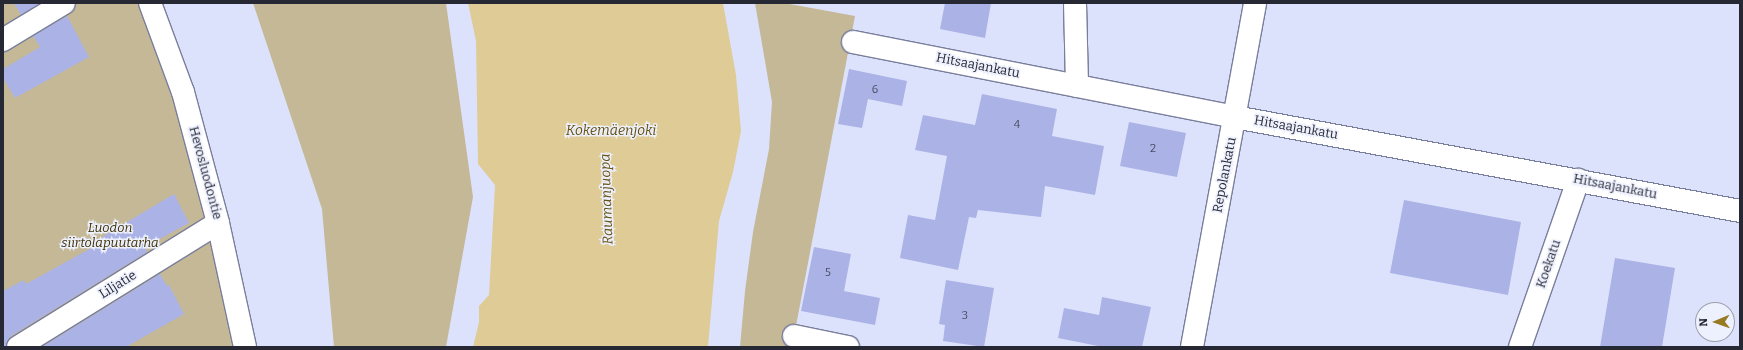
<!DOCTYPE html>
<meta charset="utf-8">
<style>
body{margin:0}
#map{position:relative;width:1743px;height:350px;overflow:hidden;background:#dde2fc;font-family:Bitter,serif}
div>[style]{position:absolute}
.green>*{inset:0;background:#c4b897}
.water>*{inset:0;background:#dfcb95}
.building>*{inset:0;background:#abb3e6}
.roads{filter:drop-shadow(1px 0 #797e9b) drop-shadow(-1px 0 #797e9b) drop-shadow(0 1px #797e9b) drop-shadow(0 -1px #797e9b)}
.minor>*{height:22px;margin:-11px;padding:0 11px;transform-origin:11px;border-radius:11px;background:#fff}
span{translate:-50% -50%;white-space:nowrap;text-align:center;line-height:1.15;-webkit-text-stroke:3px #edf0fd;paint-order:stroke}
.number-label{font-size:11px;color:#474b60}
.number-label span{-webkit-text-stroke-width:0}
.street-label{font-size:13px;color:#262834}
.park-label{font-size:13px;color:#3f3103;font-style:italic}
.water-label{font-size:14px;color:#675212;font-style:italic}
.frame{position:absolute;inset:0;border:4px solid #262834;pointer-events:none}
.north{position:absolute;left:1695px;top:302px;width:40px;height:40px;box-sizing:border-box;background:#edf0fd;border:1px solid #9da0ad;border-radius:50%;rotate:268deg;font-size:11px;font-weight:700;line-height:16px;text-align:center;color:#262834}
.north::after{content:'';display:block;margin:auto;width:14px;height:18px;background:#977a22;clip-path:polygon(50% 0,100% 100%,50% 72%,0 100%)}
</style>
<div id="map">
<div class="green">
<i style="clip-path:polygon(3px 3px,150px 3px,245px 347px,3px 347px)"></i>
<i style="clip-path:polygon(253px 3px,446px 3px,473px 197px,446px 347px,334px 347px,322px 209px)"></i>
<i style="clip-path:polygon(755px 3px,784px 3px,855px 16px,792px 347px,740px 347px,745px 291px,753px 232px,769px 149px,772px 102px)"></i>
</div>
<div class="water">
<i style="clip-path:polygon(468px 3px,723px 3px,736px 75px,741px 131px,733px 172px,719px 221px,708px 347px,473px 347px,479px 322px,479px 306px,489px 295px,495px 185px,478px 164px,476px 41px)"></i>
</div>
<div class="building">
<i style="clip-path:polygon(14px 3px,40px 3px,21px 15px)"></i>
<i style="clip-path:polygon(945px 3px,991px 3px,985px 38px,940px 29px)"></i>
<i style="clip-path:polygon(67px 16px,89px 57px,15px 98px,3px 78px,3px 69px,40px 47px,33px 36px)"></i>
<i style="clip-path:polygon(849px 69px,907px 81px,902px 106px,868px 99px,862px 128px,838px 124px)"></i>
<i style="clip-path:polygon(982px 94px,1057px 109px,1052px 136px,1104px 146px,1095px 195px,1045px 186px,1041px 217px,978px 210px,976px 218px,969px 217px,958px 270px,900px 258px,908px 215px,935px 220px,947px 156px,915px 150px,923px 115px,975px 125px)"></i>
<i style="clip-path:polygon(1129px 122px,1186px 133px,1177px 177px,1120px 166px)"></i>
<i style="clip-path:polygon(174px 194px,189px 223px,145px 247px,147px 252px,11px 336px,7px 341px,6px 347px,3px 347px,3px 291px,24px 280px,26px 284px,104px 241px,102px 237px)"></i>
<i style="clip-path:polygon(1404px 200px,1521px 222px,1508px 295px,1390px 273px)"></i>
<i style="clip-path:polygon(814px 247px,851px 254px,844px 291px,880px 298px,875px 325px,801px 311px)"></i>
<i style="clip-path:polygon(1615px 258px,1675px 268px,1662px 347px,1600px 347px)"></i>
<i style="clip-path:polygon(160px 274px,167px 286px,169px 285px,184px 314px,126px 347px,42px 347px)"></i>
<i style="clip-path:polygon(946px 280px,994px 288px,984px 347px,943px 341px,945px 325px,939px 324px)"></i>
<i style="clip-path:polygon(1102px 297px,1151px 307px,1142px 347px,1103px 347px,1058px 338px,1064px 308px,1099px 315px)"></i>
</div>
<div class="roads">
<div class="minor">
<i style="left:150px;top:3px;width:95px;rotate:69.7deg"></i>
<i style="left:183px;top:92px;width:136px;rotate:75deg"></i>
<i style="left:218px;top:223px;width:127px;rotate:77.7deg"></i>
<i style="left:1075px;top:3px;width:83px;rotate:88.6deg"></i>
<i style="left:3px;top:40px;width:71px;rotate:-31.2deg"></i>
<i style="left:853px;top:42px;width:389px;rotate:11.1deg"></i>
<i style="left:1235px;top:117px;width:514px;rotate:10.54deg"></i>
<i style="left:794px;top:336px;width:55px;rotate:11.5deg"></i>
<i style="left:18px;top:347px;width:235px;rotate:-31.8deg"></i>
<i style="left:1192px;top:347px;width:350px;rotate:-79.6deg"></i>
<i style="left:1520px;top:347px;width:177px;rotate:-70.8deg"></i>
</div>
</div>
<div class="number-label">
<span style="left:875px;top:90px">6</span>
<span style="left:1017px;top:125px">4</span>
<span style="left:1153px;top:149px">2</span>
<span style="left:828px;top:273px">5</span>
<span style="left:965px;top:316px">3</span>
</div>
<div class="street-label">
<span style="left:978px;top:66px;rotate:11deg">Hitsaajankatu</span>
<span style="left:1296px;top:128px;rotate:10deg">Hitsaajankatu</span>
<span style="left:205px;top:173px;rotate:75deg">Hevosluodontie</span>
<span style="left:1225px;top:175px;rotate:-79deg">Repolankatu</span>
<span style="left:1615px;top:187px;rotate:11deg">Hitsaajankatu</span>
<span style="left:1549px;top:264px;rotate:-71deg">Koekatu</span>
<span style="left:118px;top:285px;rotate:-32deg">Liljatie</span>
</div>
<div class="park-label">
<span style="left:110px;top:236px">Luodon<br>siirtolapuutarha</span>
</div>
<div class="water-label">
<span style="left:611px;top:131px">Kokemäenjoki</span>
<span style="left:607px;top:199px;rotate:-92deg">Raumanjuopa</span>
</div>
<div class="frame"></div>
<div class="north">N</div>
</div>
